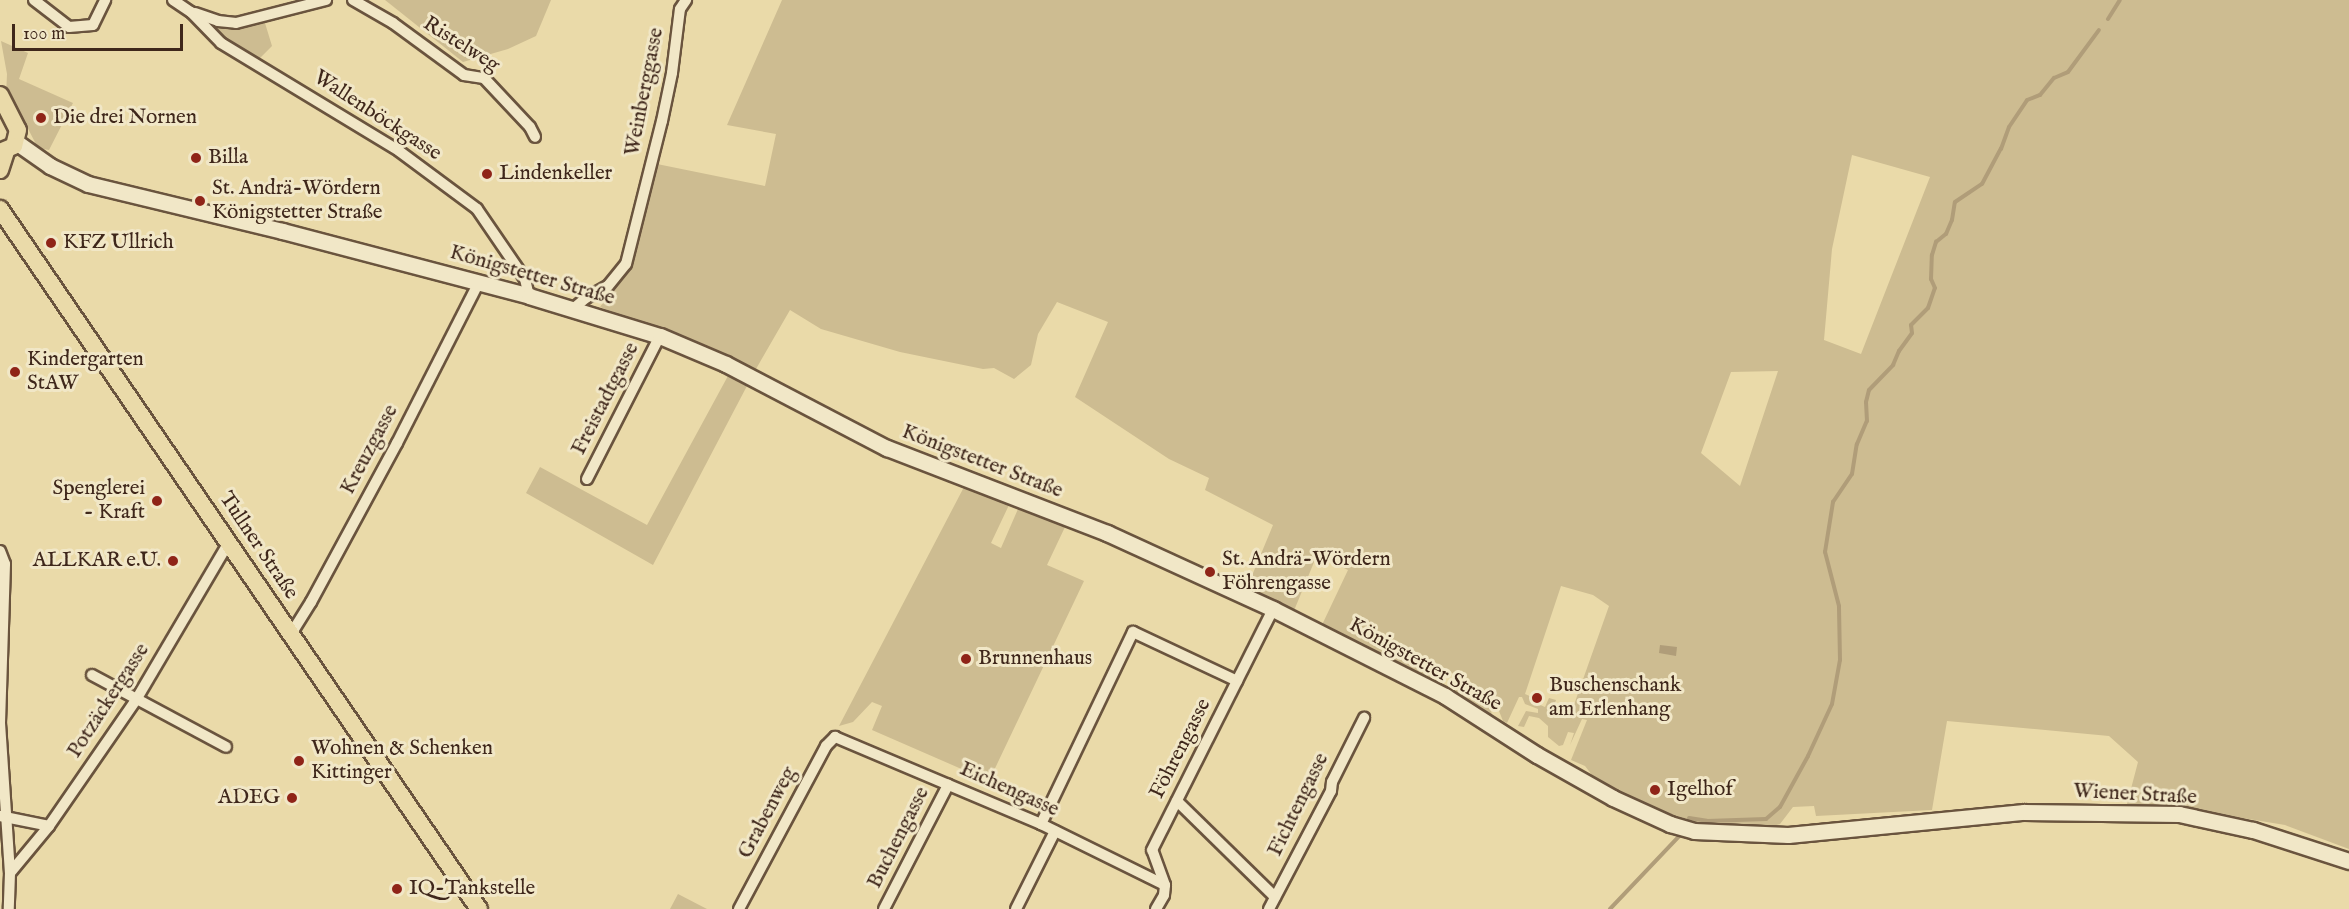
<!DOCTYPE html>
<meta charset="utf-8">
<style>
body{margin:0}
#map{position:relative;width:2349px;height:909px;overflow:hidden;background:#eadaa9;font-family:"IM FELL English",serif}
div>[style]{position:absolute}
.green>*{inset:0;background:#cdbc91}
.water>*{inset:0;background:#b09d79}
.stream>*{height:4px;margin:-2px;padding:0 2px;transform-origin:2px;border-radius:2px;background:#b09d79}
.roads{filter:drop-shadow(2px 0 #6a543e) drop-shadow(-2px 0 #6a543e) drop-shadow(0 2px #6a543e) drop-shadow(0 -2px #6a543e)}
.street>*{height:10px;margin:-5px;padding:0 5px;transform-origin:5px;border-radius:5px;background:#f1e7c7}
.secondary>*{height:15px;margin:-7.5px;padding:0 7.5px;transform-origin:7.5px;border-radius:7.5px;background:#f1e7c7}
.primary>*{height:16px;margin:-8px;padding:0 8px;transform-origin:8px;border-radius:8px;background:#eadaa9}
.dots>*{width:16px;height:16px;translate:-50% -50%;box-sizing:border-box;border:3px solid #f1e7c7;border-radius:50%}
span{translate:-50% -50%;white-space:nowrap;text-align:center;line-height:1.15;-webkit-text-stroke:6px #f1e7c7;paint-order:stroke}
.street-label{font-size:21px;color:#3f271b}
.poi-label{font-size:21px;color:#3f271b}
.left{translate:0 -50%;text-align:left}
.right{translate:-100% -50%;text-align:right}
.scale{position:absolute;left:12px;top:24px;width:171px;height:27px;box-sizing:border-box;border:3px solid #3f271b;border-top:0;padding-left:8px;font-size:18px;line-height:21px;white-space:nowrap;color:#3f271b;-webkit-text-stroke:4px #f1e7c7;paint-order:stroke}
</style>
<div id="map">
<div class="green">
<i style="clip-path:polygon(385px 0,551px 0,536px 36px,508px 49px,463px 62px)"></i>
<i style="clip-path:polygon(evenodd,782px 0,2349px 0,2349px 849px,2285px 825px,2182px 808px,2127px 804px,2138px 762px,2109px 736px,1947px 721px,1932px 810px,1816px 816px,1814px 806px,1793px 807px,1780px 824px,1766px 828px,1708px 826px,1647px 806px,1595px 779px,1585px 766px,1571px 760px,1587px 720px,1582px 719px,1570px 745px,1574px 733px,1568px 732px,1563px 745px,1559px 746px,1548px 737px,1548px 726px,1539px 718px,1529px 716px,1524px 727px,1518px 726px,1526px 711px,1538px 713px,1538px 709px,1525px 704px,1522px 697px,1519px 697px,1507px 723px,1503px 721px,1499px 711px,1499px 700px,1488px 698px,1492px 715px,1455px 692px,1461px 679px,1438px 664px,1430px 677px,1321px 627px,1348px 570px,1317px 555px,1293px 613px,1246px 590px,1273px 525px,1205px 490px,1209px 478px,1169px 459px,1075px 397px,1108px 322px,1057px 302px,1038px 334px,1031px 365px,1014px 379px,994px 368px,983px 369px,900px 352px,821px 329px,790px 310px,756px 369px,600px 307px,629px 266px,657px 164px,765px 186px,776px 134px,727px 125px,782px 0,1852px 155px,1930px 177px,1861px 354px,1824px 340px,1832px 249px,1852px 155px,782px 0,1778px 371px,1740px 486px,1701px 453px,1731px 372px,1778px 371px,782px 0,1561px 586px,1593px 595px,1609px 606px,1570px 716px,1553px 708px,1556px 700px,1549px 698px,1545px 707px,1531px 701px,1532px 697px,1525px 694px,1561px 586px)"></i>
<i style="clip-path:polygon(203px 19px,235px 25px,265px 23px,272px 46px,258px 60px,225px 38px)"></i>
<i style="clip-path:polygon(1px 41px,28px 53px,19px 79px,73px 103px,49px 150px,38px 148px,25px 123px,14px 111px,6px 96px,7px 74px)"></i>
<i style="clip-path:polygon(729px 374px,748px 384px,653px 565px,526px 493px,540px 467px,647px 525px)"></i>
<i style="clip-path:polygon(964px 487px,1009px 505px,991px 543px,1001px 548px,1018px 509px,1065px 527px,1047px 565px,1084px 581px,989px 781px,872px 730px,882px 706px,872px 702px,853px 722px,839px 726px)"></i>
<i style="clip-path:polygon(678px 894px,707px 909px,670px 909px)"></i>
</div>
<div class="water">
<i style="clip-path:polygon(1660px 645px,1677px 647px,1676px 656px,1659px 653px)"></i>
</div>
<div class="stream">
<i style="left:2108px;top:19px;width:22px;rotate:-58deg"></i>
<i style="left:1689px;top:818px;width:18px;rotate:9deg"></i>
<i style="left:1707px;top:821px;width:59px;rotate:-1.9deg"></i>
<i style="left:1766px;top:819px;width:18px;rotate:-41deg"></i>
<i style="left:1780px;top:807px;width:58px;rotate:-61.2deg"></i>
<i style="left:1808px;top:756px;width:57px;rotate:-65.2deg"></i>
<i style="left:1832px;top:704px;width:45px;rotate:-79.7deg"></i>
<i style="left:1840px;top:660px;width:54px;rotate:-91.1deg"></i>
<i style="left:1839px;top:606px;width:56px;rotate:-104.5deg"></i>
<i style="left:1825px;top:552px;width:51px;rotate:-80.9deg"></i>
<i style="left:1833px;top:502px;width:34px;rotate:-56deg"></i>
<i style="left:1852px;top:474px;width:30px;rotate:-81deg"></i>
<i style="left:1857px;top:444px;width:25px;rotate:-67deg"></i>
<i style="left:1867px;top:421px;width:19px;rotate:-93deg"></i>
<i style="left:1866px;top:402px;width:12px;rotate:-76deg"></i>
<i style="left:1869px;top:390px;width:35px;rotate:-46deg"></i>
<i style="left:1893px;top:365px;width:15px;rotate:-67deg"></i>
<i style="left:1899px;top:351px;width:22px;rotate:-54deg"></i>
<i style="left:1912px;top:333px;width:8px;rotate:-97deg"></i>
<i style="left:1911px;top:325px;width:24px;rotate:-45deg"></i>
<i style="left:1928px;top:308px;width:21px;rotate:-71deg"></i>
<i style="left:1935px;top:288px;width:10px;rotate:-114deg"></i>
<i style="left:1931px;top:279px;width:24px;rotate:-88deg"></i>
<i style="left:1932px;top:255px;width:14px;rotate:-73deg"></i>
<i style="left:1936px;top:242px;width:13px;rotate:-39deg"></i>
<i style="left:1946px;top:234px;width:15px;rotate:-67deg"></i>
<i style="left:1952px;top:220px;width:18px;rotate:-81deg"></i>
<i style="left:1955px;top:202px;width:32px;rotate:-34deg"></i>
<i style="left:1982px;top:184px;width:40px;rotate:-62deg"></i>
<i style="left:2001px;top:149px;width:23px;rotate:-70deg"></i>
<i style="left:2009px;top:127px;width:32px;rotate:-56deg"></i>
<i style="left:2027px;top:100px;width:14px;rotate:-21deg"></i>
<i style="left:2040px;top:95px;width:22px;rotate:-51deg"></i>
<i style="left:2054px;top:78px;width:15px;rotate:-23deg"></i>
<i style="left:2068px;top:72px;width:52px;rotate:-53.6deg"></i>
<i style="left:1610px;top:909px;width:105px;rotate:-46.5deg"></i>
</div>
<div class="roads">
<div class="street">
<i style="left:34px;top:0;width:44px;rotate:37.6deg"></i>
<i style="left:69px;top:27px;width:24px;rotate:-5deg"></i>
<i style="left:93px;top:25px;width:28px;rotate:-64deg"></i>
<i style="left:173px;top:0;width:22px;rotate:34deg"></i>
<i style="left:191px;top:12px;width:43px;rotate:45.9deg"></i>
<i style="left:221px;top:43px;width:208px;rotate:31.2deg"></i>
<i style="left:399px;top:151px;width:97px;rotate:36.6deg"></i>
<i style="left:477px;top:209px;width:85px;rotate:55.6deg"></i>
<i style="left:525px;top:279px;width:17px;rotate:77deg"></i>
<i style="left:353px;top:0;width:46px;rotate:29.9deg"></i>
<i style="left:393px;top:23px;width:88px;rotate:36.2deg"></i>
<i style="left:464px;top:75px;width:20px;rotate:9deg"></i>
<i style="left:484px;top:78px;width:67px;rotate:46.8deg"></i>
<i style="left:530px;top:127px;width:11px;rotate:63deg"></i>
<i style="left:195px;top:13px;width:24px;rotate:19deg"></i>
<i style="left:218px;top:21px;width:18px;rotate:6deg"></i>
<i style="left:236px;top:23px;width:93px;rotate:-14.3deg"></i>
<i style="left:574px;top:308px;width:16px;rotate:-40deg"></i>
<i style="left:586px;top:298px;width:25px;rotate:-29deg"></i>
<i style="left:608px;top:286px;width:28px;rotate:-51deg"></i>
<i style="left:626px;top:264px;width:147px;rotate:-75.9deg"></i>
<i style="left:662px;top:121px;width:49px;rotate:-78.2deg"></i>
<i style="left:672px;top:73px;width:64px;rotate:-82.9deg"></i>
<i style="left:680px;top:9px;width:11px;rotate:-56deg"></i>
<i style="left:587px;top:479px;width:161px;rotate:-63deg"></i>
<i style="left:0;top:551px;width:14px;rotate:69deg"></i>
<i style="left:5px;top:564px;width:159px;rotate:91.8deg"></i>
<i style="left:0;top:723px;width:150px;rotate:86.2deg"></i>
<i style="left:10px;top:873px;width:36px;rotate:92deg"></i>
<i style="left:291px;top:634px;width:38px;rotate:-58deg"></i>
<i style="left:311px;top:602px;width:181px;rotate:-61.6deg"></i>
<i style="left:397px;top:443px;width:181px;rotate:-63deg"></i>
<i style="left:92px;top:675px;width:152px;rotate:28.2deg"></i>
<i style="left:1177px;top:801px;width:137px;rotate:44.4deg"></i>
<i style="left:0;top:816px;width:50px;rotate:11.5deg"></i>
<i style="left:1041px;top:824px;width:213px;rotate:-64.4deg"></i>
<i style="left:1133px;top:632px;width:115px;rotate:25.2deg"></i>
<i style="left:10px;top:873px;width:61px;rotate:-50.3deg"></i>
<i style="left:49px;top:826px;width:153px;rotate:-55.4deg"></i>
<i style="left:136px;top:700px;width:183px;rotate:-59.5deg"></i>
<i style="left:739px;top:909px;width:185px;rotate:-61.9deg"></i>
<i style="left:826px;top:746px;width:13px;rotate:-45deg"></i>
<i style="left:835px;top:737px;width:224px;rotate:22.9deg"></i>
<i style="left:1041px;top:824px;width:138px;rotate:26.2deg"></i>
<i style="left:884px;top:909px;width:140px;rotate:-62.7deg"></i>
<i style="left:1016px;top:909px;width:87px;rotate:-63.4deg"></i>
<i style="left:1156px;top:909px;width:16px;rotate:-60deg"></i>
<i style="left:1164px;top:895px;width:10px;rotate:-84deg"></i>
<i style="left:1165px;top:885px;width:37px;rotate:-110deg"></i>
<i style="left:1152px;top:850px;width:270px;rotate:-63.3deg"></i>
<i style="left:1269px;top:909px;width:133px;rotate:-62.3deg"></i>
<i style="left:1331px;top:791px;width:9px;rotate:-84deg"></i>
<i style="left:1332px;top:782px;width:72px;rotate:-63.4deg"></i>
</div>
<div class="secondary">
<i style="left:16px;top:142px;width:42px;rotate:35.2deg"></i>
<i style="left:50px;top:166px;width:42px;rotate:25.3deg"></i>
<i style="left:88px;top:184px;width:200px;rotate:13.6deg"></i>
<i style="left:282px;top:231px;width:255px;rotate:14.7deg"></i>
<i style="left:529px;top:296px;width:137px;rotate:17deg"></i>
<i style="left:660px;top:336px;width:72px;rotate:23deg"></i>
<i style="left:726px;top:364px;width:182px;rotate:27.6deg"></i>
<i style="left:887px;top:448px;width:236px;rotate:21.1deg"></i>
<i style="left:1107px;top:533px;width:183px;rotate:24.6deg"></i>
<i style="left:1273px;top:609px;width:193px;rotate:26.8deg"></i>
<i style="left:1445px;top:696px;width:109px;rotate:32.7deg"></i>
<i style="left:1537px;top:755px;width:87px;rotate:29.5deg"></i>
<i style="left:1613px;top:798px;width:63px;rotate:24.5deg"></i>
<i style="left:1670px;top:824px;width:25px;rotate:16deg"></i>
<i style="left:1694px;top:831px;width:94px;rotate:2.4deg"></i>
<i style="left:1788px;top:835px;width:237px;rotate:-5.6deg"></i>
<i style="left:2024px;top:812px;width:155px;rotate:0.7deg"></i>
<i style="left:2179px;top:814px;width:76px;rotate:12.2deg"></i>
<i style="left:2253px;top:830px;width:101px;rotate:17.9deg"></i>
</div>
<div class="primary">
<i style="left:0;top:95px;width:39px;rotate:63deg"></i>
<i style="left:18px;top:130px;width:16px;rotate:104deg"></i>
<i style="left:14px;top:146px;width:15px;rotate:157deg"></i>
<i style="left:0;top:170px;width:20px;rotate:-72deg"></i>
<i style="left:0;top:209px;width:848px;rotate:55.62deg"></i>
</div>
</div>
<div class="dots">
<i style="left:41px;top:118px;background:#8f2418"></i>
<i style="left:196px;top:158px;background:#8f2418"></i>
<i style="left:487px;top:174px;background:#8f2418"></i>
<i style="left:200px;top:201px;background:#8f2418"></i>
<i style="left:51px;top:243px;background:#8f2418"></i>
<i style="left:15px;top:372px;background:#8f2418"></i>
<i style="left:157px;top:501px;background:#8f2418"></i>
<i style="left:173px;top:561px;background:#8f2418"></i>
<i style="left:1210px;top:572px;background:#8f2418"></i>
<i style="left:966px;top:659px;background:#8f2418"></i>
<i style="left:1537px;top:698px;background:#8f2418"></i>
<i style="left:299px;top:761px;background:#8f2418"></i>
<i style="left:1655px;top:790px;background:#8f2418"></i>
<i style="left:292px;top:798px;background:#8f2418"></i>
<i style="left:397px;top:889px;background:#8f2418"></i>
</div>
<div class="street-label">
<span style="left:461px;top:45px;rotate:32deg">Ristelweg</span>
<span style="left:645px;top:92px;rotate:-79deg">Weinberggasse</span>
<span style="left:377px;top:116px;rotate:33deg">Wallenböckgasse</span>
<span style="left:532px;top:276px;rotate:16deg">Königstetter Straße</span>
<span style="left:606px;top:399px;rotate:-63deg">Freistadtgasse</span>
<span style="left:370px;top:450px;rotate:-62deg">Kreuzgasse</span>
<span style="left:982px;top:462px;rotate:21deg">Königstetter Straße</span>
<span style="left:258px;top:546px;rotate:56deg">Tullner Straße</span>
<span style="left:1425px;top:665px;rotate:29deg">Königstetter Straße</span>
<span style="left:109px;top:701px;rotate:-57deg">Potzäckergasse</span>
<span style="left:1181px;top:749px;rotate:-63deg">Föhrengasse</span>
<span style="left:1009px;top:790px;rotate:24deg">Eichengasse</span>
<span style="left:2135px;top:795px;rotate:3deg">Wiener Straße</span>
<span style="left:1299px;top:805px;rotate:-64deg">Fichtengasse</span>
<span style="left:768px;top:813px;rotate:-62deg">Grabenweg</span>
<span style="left:899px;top:838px;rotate:-63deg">Buchengasse</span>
</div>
<div class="poi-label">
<span class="left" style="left:53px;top:118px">Die drei Nornen</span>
<span class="left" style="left:208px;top:158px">Billa</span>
<span class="left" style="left:499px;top:174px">Lindenkeller</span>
<span class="left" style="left:212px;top:201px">St. Andrä-Wördern<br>Königstetter Straße</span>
<span class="left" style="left:63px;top:243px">KFZ Ullrich</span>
<span class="left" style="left:27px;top:372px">Kindergarten<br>StAW</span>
<span class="right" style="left:145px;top:501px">Spenglerei<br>- Kraft</span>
<span class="left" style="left:1222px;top:572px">St. Andrä-Wördern<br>Föhrengasse</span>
<span class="right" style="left:161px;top:561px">ALLKAR e.U.</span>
<span class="left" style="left:978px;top:659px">Brunnenhaus</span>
<span class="left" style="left:1549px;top:698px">Buschenschank<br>am Erlenhang</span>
<span class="left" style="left:311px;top:761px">Wohnen &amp; Schenken<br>Kittinger</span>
<span class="left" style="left:1667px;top:790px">Igelhof</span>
<span class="right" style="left:280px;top:798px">ADEG</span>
<span class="left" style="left:409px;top:889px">IQ-Tankstelle</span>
</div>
<div class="scale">100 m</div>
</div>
